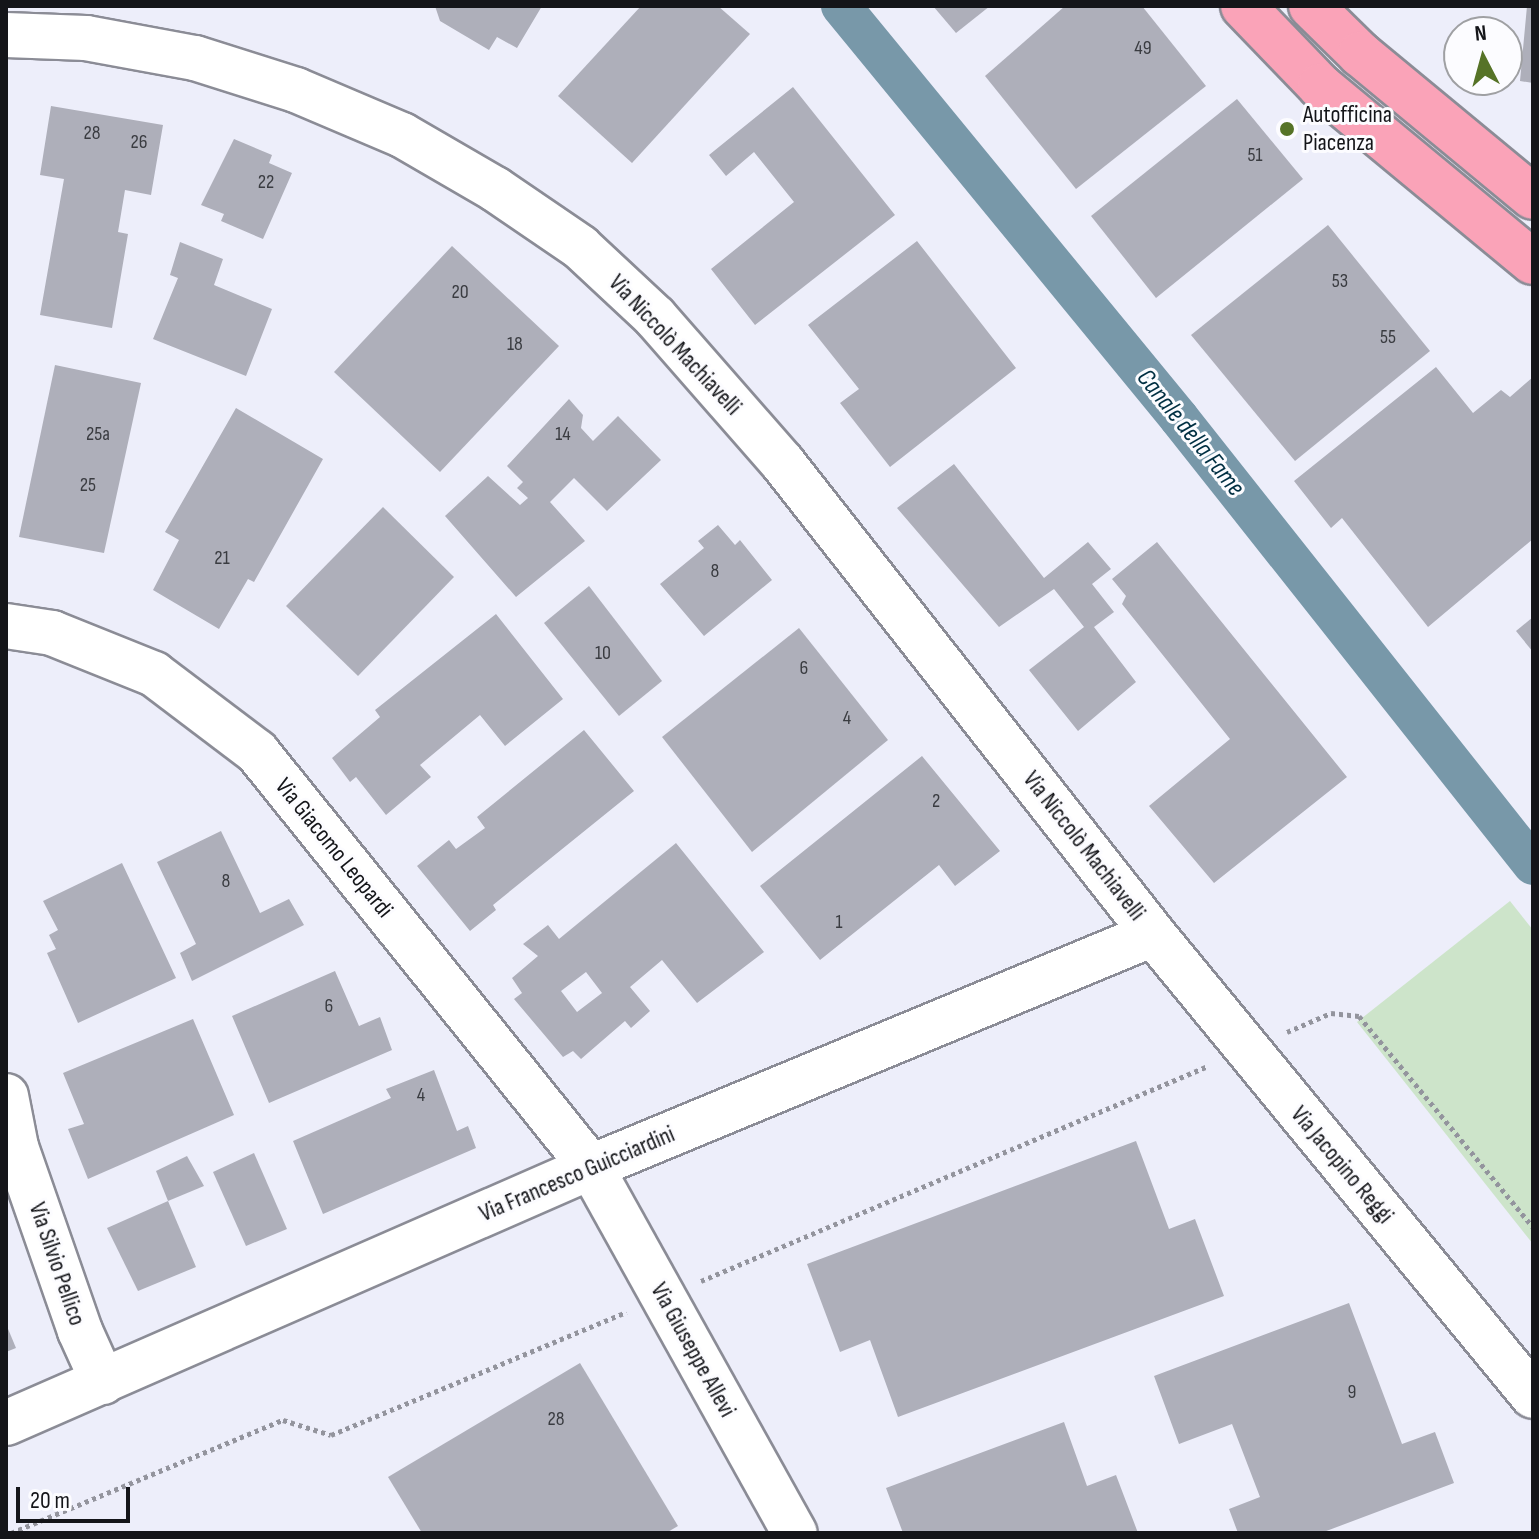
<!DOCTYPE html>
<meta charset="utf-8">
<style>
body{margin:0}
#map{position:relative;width:1539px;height:1539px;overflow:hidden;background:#edeefa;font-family:"Sofia Sans Condensed",sans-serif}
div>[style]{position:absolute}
.green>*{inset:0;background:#cde4ca}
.canal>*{height:40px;margin:-20px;padding:0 20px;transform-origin:20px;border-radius:20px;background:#7898a9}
.building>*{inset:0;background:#aeafba}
.path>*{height:5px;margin-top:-2.5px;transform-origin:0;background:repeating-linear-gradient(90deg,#93949d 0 4px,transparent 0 8px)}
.roads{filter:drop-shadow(2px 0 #8b8c96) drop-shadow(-2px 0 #8b8c96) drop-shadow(0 2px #8b8c96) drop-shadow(0 -2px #8b8c96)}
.minor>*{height:44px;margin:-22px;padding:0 22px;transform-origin:22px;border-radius:22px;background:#fff}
.major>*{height:44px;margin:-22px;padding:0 22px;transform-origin:22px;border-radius:22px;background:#faa3b8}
.dots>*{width:22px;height:22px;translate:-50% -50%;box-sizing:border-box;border:4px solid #fcfcff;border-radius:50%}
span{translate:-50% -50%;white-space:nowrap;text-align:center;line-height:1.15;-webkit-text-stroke:6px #fcfcff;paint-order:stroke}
.number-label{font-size:20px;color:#3a3c41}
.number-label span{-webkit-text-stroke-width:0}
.poi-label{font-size:24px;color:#141519}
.left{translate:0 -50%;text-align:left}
.street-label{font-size:24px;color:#141519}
.water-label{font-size:26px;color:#002f42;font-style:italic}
.frame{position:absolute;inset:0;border:8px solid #141519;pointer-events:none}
.north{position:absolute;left:1443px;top:16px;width:80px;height:80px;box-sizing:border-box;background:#fcfcff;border:2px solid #9fa0a3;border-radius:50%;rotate:354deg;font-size:22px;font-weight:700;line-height:32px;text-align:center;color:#141519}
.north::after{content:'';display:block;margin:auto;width:28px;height:36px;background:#567327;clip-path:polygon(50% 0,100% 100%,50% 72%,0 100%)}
.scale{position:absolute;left:16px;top:1487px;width:114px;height:36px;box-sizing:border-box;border:4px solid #141519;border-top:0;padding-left:10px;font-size:24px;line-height:28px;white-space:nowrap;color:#141519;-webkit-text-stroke:6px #fcfcff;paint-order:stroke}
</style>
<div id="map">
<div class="green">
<i style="clip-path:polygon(1510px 901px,1533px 930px,1533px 1244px,1357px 1022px)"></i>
</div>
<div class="canal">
<i style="left:841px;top:6px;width:533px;rotate:50.63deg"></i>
<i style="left:1179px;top:418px;width:570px;rotate:51.62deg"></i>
</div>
<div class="building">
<i style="clip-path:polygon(435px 6px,542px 6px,517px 48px,497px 37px,489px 50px,440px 21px)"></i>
<i style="clip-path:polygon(641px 6px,718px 6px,750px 34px,632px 163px,558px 96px)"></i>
<i style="clip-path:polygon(933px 6px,990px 6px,956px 33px)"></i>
<i style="clip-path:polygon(1065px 6px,1142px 6px,1206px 86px,1076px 189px,985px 76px)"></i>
<i style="clip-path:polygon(1527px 6px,1533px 6px,1533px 83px,1520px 81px)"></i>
<i style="clip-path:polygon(793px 87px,895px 215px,755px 325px,711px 269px,794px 202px,754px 152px,726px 176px,709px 155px)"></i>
<i style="clip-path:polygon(1237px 99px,1303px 179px,1156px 298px,1091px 216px)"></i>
<i style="clip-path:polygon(51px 106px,163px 125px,151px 195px,125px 190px,118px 232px,128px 234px,112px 328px,40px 315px,64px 179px,40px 175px)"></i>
<i style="clip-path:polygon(234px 139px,272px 155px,269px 163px,292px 173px,263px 239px,221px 221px,224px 214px,201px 205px)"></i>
<i style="clip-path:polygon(1328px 225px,1430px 351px,1295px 461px,1191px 335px)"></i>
<i style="clip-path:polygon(917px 241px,1016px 368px,890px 467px,840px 403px,859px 389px,808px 325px)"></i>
<i style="clip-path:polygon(180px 242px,223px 259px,214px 285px,272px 309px,246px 376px,153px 339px,178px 278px,170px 275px)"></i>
<i style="clip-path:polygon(452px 246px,559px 346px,440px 472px,334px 372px)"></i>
<i style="clip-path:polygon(55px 365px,141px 383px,104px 553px,19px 537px)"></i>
<i style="clip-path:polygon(1436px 367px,1473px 413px,1501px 390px,1510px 397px,1533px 377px,1533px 539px,1428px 627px,1342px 518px,1331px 528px,1294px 481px)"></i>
<i style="clip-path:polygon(569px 399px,583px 415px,581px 428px,593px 441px,618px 416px,661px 460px,607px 511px,574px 478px,550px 502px,585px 541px,516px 597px,445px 516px,488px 476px,520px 505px,528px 498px,517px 488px,523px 482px,507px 466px)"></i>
<i style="clip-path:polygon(236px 408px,323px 459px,254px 582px,248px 579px,219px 629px,153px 590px,179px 540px,165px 532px)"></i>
<i style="clip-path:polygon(954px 464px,1044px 578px,1088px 542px,1111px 569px,1092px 584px,1114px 612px,1094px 627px,1136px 682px,1078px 731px,1029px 670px,1084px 627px,1054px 589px,999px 627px,897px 508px)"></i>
<i style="clip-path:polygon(383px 507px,454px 577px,358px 676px,286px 606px)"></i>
<i style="clip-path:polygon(718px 525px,735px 545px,740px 540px,772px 580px,704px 636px,660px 584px,704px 548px,698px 541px)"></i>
<i style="clip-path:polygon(1157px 542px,1347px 777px,1214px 883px,1149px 806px,1230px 739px,1122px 604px,1126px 596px,1112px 579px)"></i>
<i style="clip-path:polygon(589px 586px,662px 681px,619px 716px,544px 623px)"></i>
<i style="clip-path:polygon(496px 614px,563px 699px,505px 746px,480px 715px,420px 765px,431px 777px,386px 815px,356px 777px,350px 782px,332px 758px,380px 717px,375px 710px)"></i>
<i style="clip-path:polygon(1533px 617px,1533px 652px,1516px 631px)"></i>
<i style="clip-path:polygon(799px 628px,888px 740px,752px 852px,662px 737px)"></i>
<i style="clip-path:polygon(584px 730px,634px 791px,493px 905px,496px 910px,470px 931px,417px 866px,449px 840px,456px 849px,485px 828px,477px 817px)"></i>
<i style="clip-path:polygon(922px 756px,1000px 851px,955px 886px,939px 865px,820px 960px,760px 886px)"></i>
<i style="clip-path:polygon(221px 831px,260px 913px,289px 899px,304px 925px,192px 981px,180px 953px,196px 944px,157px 862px)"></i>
<i style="clip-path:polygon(evenodd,676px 843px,764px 952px,697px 1003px,662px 960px,630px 987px,650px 1011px,631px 1028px,625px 1021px,581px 1059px,573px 1051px,563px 1057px,514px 999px,522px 993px,512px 978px,538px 956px,523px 944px,548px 925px,559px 939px,676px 843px,586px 972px,602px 993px,577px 1012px,561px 991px,586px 972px)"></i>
<i style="clip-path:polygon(122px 863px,176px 978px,78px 1023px,47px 953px,56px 949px,49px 935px,58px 930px,43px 901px)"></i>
<i style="clip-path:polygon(335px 971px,359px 1026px,380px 1017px,392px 1050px,269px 1103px,232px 1016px)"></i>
<i style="clip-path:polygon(193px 1019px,234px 1115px,88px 1179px,68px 1129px,84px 1124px,63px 1073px)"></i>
<i style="clip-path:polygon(434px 1070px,457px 1131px,468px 1126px,476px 1148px,323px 1214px,293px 1141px,391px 1098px,386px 1089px)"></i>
<i style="clip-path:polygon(1136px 1141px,1169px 1229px,1195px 1219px,1224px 1296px,898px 1417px,870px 1340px,840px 1352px,807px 1264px)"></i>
<i style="clip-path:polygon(254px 1153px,287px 1229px,246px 1246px,213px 1172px)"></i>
<i style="clip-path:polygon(187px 1156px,204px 1186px,168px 1201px,156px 1171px)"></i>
<i style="clip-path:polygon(168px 1201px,196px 1267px,138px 1291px,107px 1228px)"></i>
<i style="clip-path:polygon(1349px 1303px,1402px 1444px,1435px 1432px,1454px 1483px,1321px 1533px,1238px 1533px,1229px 1509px,1260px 1497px,1232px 1424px,1179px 1444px,1154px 1376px)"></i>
<i style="clip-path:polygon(6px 1324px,16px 1348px,6px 1352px)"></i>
<i style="clip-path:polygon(580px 1363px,678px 1526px,666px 1533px,422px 1533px,388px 1477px)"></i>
<i style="clip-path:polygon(1064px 1422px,1087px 1486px,1116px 1475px,1138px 1533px,903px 1533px,886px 1488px)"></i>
</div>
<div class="path">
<i style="left:1287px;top:1032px;width:48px;rotate:-23.4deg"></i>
<i style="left:1331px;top:1013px;width:28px;rotate:6deg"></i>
<i style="left:1359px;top:1016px;width:273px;rotate:50.5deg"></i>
<i style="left:701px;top:1281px;width:551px;rotate:-22.98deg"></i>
<i style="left:11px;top:1533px;width:295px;rotate:-22.6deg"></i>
<i style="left:283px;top:1420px;width:50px;rotate:17.4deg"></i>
<i style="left:331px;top:1435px;width:320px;rotate:-22.6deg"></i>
</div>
<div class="roads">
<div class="minor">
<i style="left:6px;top:35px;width:80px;rotate:2.1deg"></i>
<i style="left:86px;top:38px;width:111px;rotate:10.4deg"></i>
<i style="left:195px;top:58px;width:106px;rotate:17.6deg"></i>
<i style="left:296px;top:90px;width:115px;rotate:23deg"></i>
<i style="left:402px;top:135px;width:108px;rotate:30.1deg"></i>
<i style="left:495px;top:189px;width:103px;rotate:34.3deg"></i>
<i style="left:580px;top:247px;width:103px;rotate:43deg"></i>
<i style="left:655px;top:317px;width:193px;rotate:48.8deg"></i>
<i style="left:782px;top:462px;width:600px;rotate:51.83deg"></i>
<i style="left:1153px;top:934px;width:598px;rotate:50.56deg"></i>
<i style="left:6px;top:626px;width:47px;rotate:8.7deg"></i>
<i style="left:52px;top:633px;width:110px;rotate:21.9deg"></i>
<i style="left:154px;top:674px;width:129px;rotate:37.1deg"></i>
<i style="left:257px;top:752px;width:533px;rotate:51.17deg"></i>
<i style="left:591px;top:1167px;width:419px;rotate:60.9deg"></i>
<i style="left:6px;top:1096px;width:52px;rotate:78.9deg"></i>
<i style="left:16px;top:1147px;width:195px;rotate:70.8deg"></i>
<i style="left:80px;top:1331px;width:56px;rotate:65.7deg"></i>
<i style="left:6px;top:1423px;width:639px;rotate:-23.63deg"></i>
<i style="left:591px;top:1167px;width:608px;rotate:-22.52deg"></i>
</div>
<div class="major">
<i style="left:1243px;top:6px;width:111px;rotate:46.1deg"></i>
<i style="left:1320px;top:86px;width:276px;rotate:39.6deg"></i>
<i style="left:1311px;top:6px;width:69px;rotate:44.4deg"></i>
<i style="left:1360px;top:54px;width:224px;rotate:39.6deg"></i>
</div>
</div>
<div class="dots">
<i style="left:1287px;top:129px;background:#567327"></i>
</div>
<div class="number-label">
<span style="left:1143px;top:48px">49</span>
<span style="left:92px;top:133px">28</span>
<span style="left:139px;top:142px">26</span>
<span style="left:1255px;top:155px">51</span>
<span style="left:266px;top:182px">22</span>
<span style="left:1340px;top:281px">53</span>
<span style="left:460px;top:292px">20</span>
<span style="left:1388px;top:337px">55</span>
<span style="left:515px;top:344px">18</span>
<span style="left:98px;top:434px">25a</span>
<span style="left:563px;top:434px">14</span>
<span style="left:88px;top:485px">25</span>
<span style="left:222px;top:558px">21</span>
<span style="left:715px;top:571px">8</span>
<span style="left:603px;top:653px">10</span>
<span style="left:804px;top:668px">6</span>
<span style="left:847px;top:718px">4</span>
<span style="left:936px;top:801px">2</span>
<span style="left:226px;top:881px">8</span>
<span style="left:839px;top:922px">1</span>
<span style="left:329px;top:1006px">6</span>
<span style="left:421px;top:1095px">4</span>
<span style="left:1352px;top:1392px">9</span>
<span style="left:556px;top:1419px">28</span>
</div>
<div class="poi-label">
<span class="left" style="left:1303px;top:129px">Autofficina<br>Piacenza</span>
</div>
<div class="street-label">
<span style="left:675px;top:345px;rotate:47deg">Via Niccolò Machiavelli</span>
<span style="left:1084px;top:846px;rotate:52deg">Via Niccolò Machiavelli</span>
<span style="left:334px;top:848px;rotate:51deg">Via Giacomo Leopardi</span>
<span style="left:1342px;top:1165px;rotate:50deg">Via Jacopino Reggi</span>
<span style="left:577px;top:1174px;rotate:-23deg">Via Francesco Guicciardini</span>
<span style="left:57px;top:1264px;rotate:71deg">Via Silvio Pellico</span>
<span style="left:693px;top:1350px;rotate:61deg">Via Giuseppe Allevi</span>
</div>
<div class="water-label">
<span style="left:1190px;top:433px;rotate:51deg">Canale della Fame</span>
</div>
<div class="frame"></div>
<div class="north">N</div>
<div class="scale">20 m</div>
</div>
